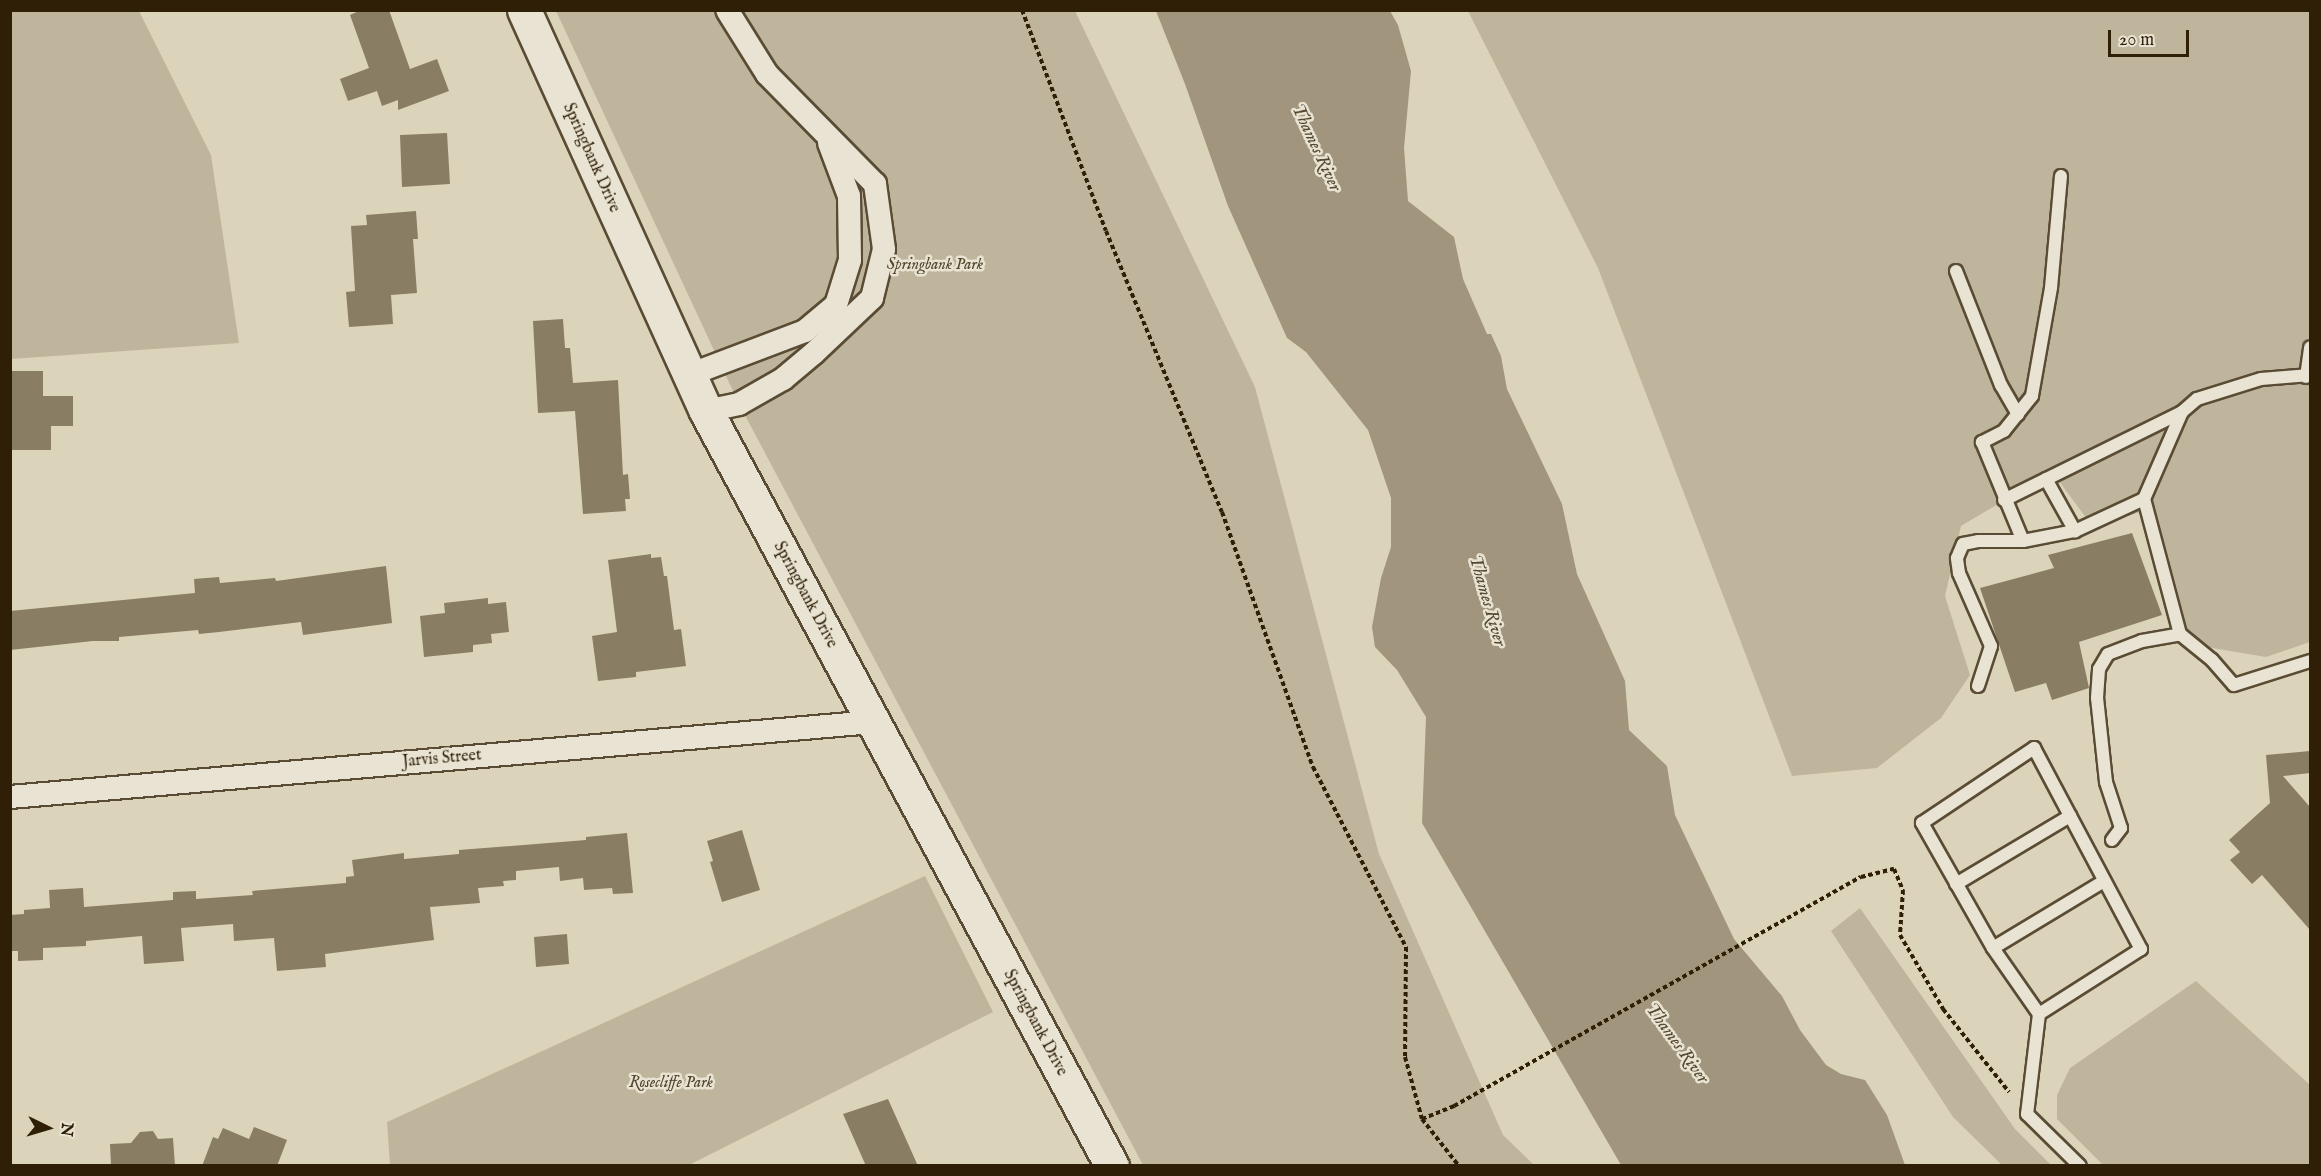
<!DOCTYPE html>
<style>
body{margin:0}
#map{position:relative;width:2321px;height:1176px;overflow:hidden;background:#dcd4ba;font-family:"IM FELL English",serif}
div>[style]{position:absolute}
.green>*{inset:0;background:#bfb59c}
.water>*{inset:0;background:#a1967d}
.building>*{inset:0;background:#897d64}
.path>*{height:4px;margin-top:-2px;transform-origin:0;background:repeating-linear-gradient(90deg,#2f1f07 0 4.5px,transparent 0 7.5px)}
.roads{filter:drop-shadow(2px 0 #5a4c34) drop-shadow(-2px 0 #5a4c34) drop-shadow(0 2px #5a4c34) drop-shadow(0 -2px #5a4c34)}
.service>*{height:12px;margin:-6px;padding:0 6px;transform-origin:6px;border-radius:6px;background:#e8e3d2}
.minor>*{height:22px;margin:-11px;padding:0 11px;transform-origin:11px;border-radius:11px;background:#e8e3d2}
.secondary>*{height:33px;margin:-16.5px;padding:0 16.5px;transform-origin:16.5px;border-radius:16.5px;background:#e8e3d2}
span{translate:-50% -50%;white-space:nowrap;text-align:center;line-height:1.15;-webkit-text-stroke:5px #e8e3d2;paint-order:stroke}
.street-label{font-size:16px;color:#2f1f07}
.park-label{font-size:16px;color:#53442c;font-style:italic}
.water-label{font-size:18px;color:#574930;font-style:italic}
.frame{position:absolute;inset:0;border:12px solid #2f1f07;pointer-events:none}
.north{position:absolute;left:18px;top:1098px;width:60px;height:60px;-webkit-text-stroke:4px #e8e3d2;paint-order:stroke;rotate:95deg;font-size:16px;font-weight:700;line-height:24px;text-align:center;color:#2f1f07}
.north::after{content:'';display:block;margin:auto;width:21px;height:27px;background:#2f1f07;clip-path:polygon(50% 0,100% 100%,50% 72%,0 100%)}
.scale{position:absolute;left:2108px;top:30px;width:81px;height:27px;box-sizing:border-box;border:3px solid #2f1f07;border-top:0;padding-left:8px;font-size:18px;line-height:21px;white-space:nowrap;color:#2f1f07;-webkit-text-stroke:4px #e8e3d2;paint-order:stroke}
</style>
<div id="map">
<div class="green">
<i style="clip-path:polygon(11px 10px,139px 11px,211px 155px,239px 343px,11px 359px)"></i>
<i style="clip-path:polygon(556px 11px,1075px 11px,1255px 387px,1379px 854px,1503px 1135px,1534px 1165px,1143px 1165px,739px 404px)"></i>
<i style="clip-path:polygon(1468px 11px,2310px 11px,2310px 642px,2266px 657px,2183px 643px,2147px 510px,2093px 527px,2052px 472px,1961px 526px,1945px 596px,1970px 675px,1941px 718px,1877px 768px,1792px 776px,1598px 268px)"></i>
<i style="clip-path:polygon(925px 876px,993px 1012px,689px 1165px,390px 1165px,387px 1122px)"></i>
<i style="clip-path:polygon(1860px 908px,2015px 1129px,2051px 1165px,2002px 1165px,1953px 1117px,1831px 931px)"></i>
<i style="clip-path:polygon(2196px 981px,2310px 1085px,2310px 1165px,2103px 1165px,2057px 1119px,2057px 1095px,2070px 1068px)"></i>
</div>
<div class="water">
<i style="clip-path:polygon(1156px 11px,1390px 11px,1398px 25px,1411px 71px,1404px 148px,1408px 201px,1454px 237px,1463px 279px,1487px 334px,1491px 334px,1501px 356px,1507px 389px,1562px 504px,1577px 574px,1625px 681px,1629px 730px,1667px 766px,1675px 815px,1734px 939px,1782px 996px,1800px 1030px,1826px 1065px,1841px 1074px,1865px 1080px,1887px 1115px,1905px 1165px,1621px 1165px,1422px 823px,1426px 717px,1397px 670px,1375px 647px,1372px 627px,1381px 578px,1391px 547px,1391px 498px,1368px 430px,1306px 352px,1287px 338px,1228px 206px,1185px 84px)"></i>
</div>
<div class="building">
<i style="clip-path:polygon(361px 10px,389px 10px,410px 69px,437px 59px,449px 91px,398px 110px,398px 100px,382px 106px,377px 91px,348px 101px,340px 79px,369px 68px,350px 15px)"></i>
<i style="clip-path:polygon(447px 133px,450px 184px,402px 187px,400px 135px)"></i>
<i style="clip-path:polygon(416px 211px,418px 239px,413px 239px,417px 293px,391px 295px,393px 324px,349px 327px,346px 292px,355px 291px,351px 226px,367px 225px,366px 215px)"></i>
<i style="clip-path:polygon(563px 319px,565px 348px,570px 348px,573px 383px,618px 380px,623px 475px,628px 474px,630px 499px,625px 499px,626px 511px,583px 514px,575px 411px,538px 413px,533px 321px)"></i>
<i style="clip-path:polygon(10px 371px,43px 371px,43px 396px,73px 396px,73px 426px,51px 426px,51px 450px,10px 450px)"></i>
<i style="clip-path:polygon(2132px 533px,2162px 615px,2079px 642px,2089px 688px,2052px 700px,2046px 683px,2015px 692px,1980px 588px,2054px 568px,2048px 555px)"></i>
<i style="clip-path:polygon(651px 554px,651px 558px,661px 557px,664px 576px,667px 576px,674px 630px,681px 629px,686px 666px,636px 672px,636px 677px,598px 681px,592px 636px,617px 632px,608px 560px)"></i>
<i style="clip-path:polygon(386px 566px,392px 623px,303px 635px,301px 622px,219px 632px,199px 634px,198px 630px,119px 637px,119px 641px,93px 641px,10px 650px,10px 611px,195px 593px,194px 579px,219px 577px,220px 583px,275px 578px,276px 581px)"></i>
<i style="clip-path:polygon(488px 598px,488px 604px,506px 602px,509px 632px,491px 634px,492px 643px,473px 645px,473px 652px,424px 657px,420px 616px,445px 613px,444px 603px)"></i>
<i style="clip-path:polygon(2310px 751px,2310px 773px,2283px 776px,2310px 807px,2310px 930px,2262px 875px,2252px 884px,2230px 860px,2240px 852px,2229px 840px,2270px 803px,2266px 755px)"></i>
<i style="clip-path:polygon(742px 830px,760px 890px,722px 902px,710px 862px,713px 861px,707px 841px)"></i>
<i style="clip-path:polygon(627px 833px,633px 893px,613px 894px,612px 888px,584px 890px,583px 878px,560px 881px,559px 867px,516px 871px,516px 880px,503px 881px,504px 886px,478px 888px,480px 903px,430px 907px,434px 940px,325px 954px,326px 967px,277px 971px,274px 938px,234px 941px,233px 924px,181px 928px,184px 961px,144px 964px,142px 936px,86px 941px,86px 946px,43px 948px,43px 960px,18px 961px,18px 951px,10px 951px,10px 915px,24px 914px,24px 910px,50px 908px,49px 890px,83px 888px,84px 907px,173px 900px,173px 892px,196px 891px,196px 899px,253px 895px,252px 891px,346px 883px,346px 877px,354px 876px,352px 860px,404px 853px,404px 859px,459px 854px,459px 850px,586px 840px,586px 837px)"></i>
<i style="clip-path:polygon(567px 934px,569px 964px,536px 967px,534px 937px)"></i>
<i style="clip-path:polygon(888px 1099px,918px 1166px,866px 1166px,843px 1114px)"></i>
<i style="clip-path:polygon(254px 1127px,287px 1140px,277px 1166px,202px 1166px,213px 1137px,218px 1139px,223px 1128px,249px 1139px)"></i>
<i style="clip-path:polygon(153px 1131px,158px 1139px,173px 1138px,175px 1166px,111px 1166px,110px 1144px,131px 1143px,140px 1132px)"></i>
</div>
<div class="path">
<i style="left:1022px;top:10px;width:236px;rotate:69.2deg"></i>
<i style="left:1106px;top:231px;width:304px;rotate:67.6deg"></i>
<i style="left:1222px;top:512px;width:271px;rotate:70.4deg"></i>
<i style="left:1313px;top:767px;width:203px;rotate:62.7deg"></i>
<i style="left:1406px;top:947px;width:110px;rotate:90.5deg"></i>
<i style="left:1405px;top:1057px;width:64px;rotate:74.7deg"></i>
<i style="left:1422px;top:1119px;width:60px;rotate:51.8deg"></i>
<i style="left:1422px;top:1119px;width:35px;rotate:-22deg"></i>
<i style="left:1454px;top:1106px;width:467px;rotate:-29.4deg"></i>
<i style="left:1861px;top:877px;width:34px;rotate:-14deg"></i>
<i style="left:1894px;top:869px;width:23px;rotate:67deg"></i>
<i style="left:1903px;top:890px;width:45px;rotate:93.8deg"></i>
<i style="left:1900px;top:935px;width:86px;rotate:59.8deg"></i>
<i style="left:1943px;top:1009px;width:106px;rotate:51.5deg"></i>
</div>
<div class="roads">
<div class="service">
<i style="left:2061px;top:176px;width:112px;rotate:95.1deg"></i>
<i style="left:2051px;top:288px;width:110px;rotate:100deg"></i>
<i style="left:2032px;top:396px;width:45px;rotate:128.7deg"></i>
<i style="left:2004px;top:431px;width:25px;rotate:153deg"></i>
<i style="left:1982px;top:442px;width:107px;rotate:67.5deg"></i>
<i style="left:2023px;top:541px;width:53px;rotate:-10.9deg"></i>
<i style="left:1956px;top:271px;width:123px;rotate:68.5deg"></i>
<i style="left:2001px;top:385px;width:34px;rotate:60deg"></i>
<i style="left:2306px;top:377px;width:30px;rotate:-82deg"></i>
<i style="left:2046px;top:479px;width:60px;rotate:60.9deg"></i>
<i style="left:2075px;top:531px;width:76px;rotate:-24.9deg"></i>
<i style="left:2004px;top:500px;width:199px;rotate:-26.3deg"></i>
<i style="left:2182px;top:412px;width:20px;rotate:-41deg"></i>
<i style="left:2197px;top:399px;width:67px;rotate:-17.4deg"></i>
<i style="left:2261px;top:379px;width:49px;rotate:-4.7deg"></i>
<i style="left:2180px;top:634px;width:140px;rotate:-104.9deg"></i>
<i style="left:2144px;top:499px;width:95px;rotate:-66.4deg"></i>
<i style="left:1978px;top:686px;width:42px;rotate:-72deg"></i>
<i style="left:1991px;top:646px;width:80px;rotate:-113.7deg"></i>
<i style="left:1959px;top:573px;width:15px;rotate:-98deg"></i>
<i style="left:1957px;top:558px;width:15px;rotate:-67deg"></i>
<i style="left:1963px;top:544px;width:15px;rotate:-11deg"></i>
<i style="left:1978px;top:541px;width:45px"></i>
<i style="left:2112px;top:840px;width:15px;rotate:-53deg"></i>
<i style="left:2121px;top:828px;width:48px;rotate:-108.1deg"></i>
<i style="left:2106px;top:782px;width:84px;rotate:-96.1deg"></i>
<i style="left:2097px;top:698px;width:29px;rotate:-86deg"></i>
<i style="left:2099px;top:669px;width:17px;rotate:-59deg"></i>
<i style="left:2108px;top:654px;width:36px;rotate:-21deg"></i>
<i style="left:2142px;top:641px;width:39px;rotate:-10deg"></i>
<i style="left:2180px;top:634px;width:41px;rotate:39.1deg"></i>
<i style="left:2212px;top:660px;width:33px;rotate:49deg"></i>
<i style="left:2234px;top:685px;width:80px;rotate:-17.5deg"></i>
<i style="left:1956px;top:884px;width:133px;rotate:-30.8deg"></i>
<i style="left:1993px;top:948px;width:130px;rotate:-31.1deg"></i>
<i style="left:2039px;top:1014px;width:80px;rotate:-124.9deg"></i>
<i style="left:1993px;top:948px;width:144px;rotate:-119.6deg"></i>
<i style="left:1922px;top:823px;width:135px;rotate:-33.8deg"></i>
<i style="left:2034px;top:748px;width:228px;rotate:62deg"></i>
<i style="left:2141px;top:949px;width:121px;rotate:147.5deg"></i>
<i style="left:2039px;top:1014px;width:101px;rotate:96.8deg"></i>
<i style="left:2027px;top:1114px;width:74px;rotate:44.5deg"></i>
</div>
<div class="minor">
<i style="left:689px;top:375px;width:124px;rotate:-20.8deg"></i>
<i style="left:805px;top:331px;width:40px;rotate:-40deg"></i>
<i style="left:836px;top:305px;width:47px;rotate:-72.7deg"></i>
<i style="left:850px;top:260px;width:64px;rotate:-90.9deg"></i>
<i style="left:849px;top:196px;width:57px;rotate:-110.7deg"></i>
<i style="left:706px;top:411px;width:34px;rotate:-12deg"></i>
<i style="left:739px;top:404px;width:51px;rotate:-29.6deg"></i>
<i style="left:783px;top:379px;width:40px;rotate:-40deg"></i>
<i style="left:814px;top:353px;width:80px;rotate:-43.5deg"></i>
<i style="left:872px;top:298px;width:50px;rotate:-76.2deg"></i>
<i style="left:884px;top:249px;width:66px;rotate:-97.9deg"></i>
<i style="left:875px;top:184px;width:154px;rotate:-134.5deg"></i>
<i style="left:767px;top:74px;width:75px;rotate:-122deg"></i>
<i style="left:10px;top:797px;width:866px;rotate:-4.97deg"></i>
</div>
<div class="secondary">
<i style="left:524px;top:10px;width:440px;rotate:65.6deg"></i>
<i style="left:706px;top:411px;width:857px;rotate:61.73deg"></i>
</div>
</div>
<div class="street-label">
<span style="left:591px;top:158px;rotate:66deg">Springbank Drive</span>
<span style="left:805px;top:595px;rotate:62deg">Springbank Drive</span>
<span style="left:442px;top:759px;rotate:-5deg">Jarvis Street</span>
<span style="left:1035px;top:1023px;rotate:62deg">Springbank Drive</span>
</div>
<div class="park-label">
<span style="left:935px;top:265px">Springbank Park</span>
<span style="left:671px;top:1083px">Rosecliffe Park</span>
</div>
<div class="water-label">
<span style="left:1315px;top:148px;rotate:65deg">Thames River</span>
<span style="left:1486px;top:601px;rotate:74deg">Thames River</span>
<span style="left:1676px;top:1044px;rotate:54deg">Thames River</span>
</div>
<div class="frame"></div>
<div class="north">N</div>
<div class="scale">20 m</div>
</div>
